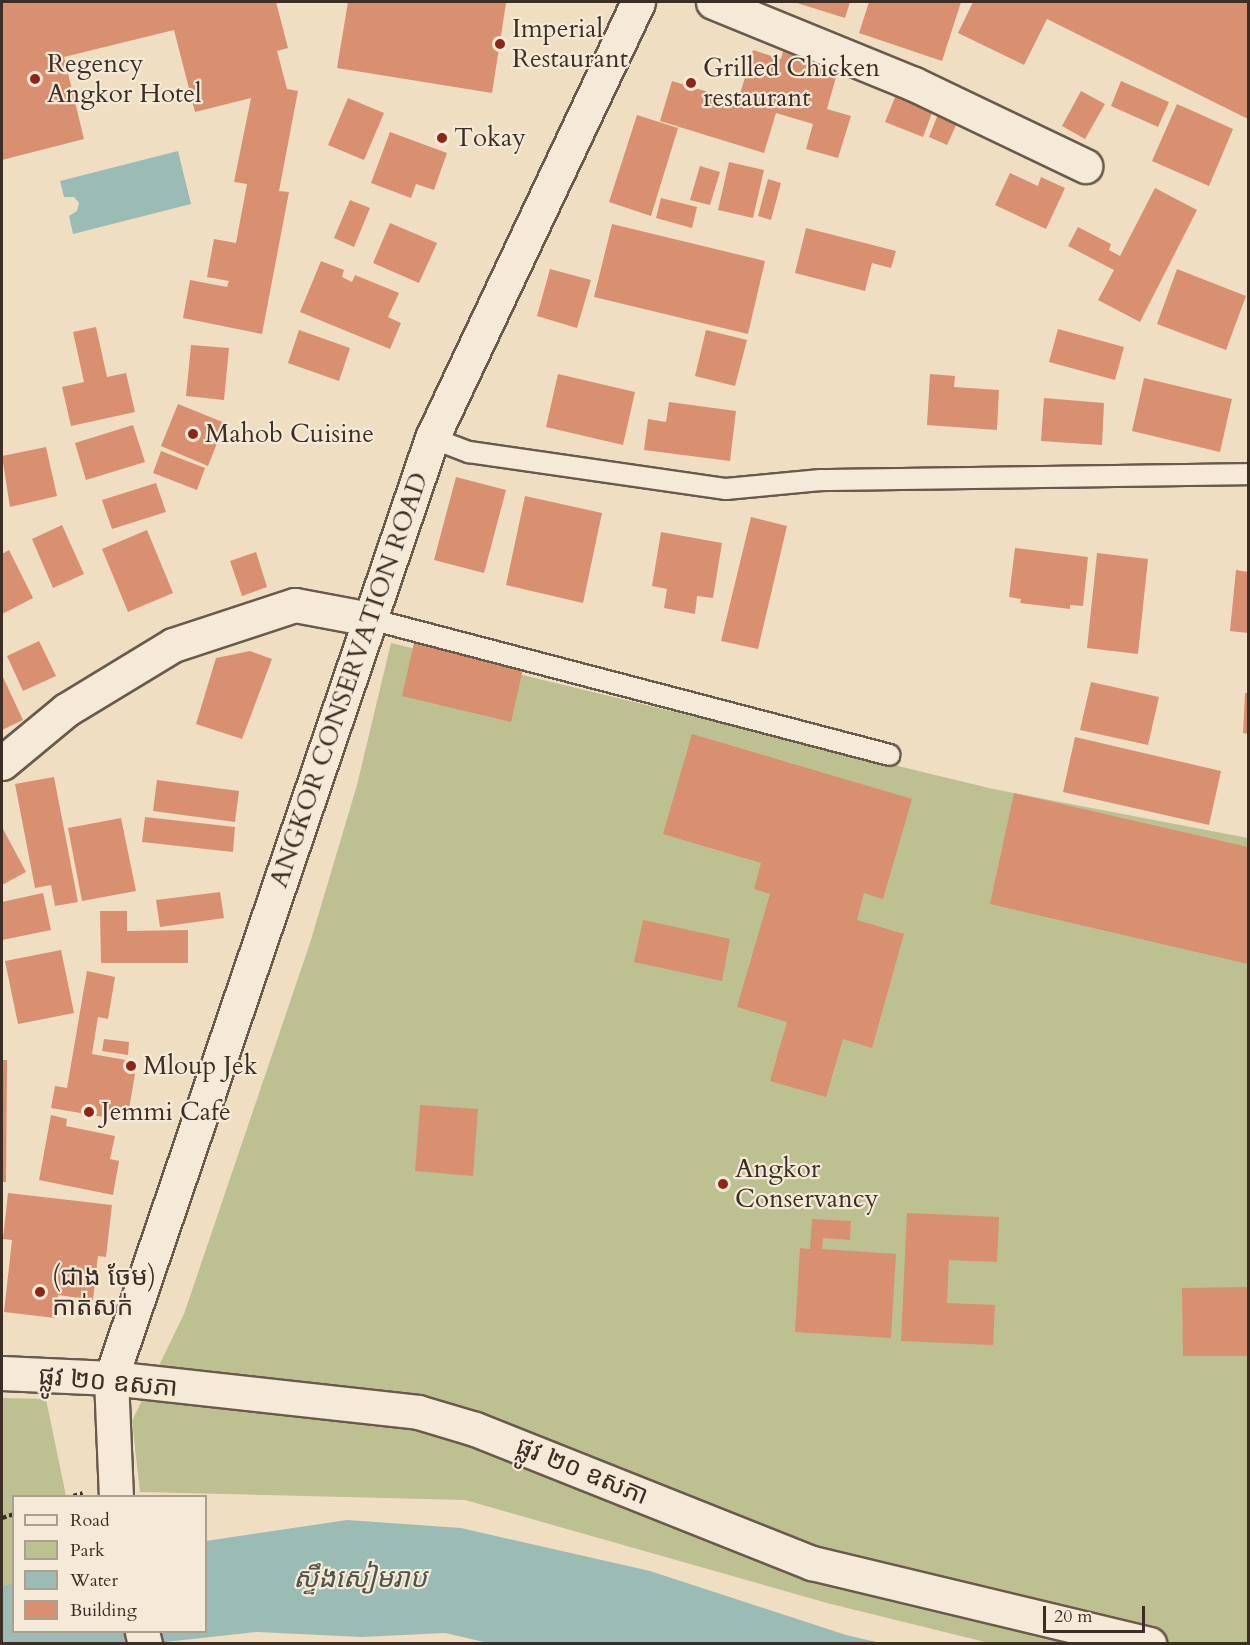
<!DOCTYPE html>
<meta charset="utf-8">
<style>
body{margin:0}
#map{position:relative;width:1250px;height:1645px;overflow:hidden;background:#f0dec3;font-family:Cardo,"Noto Sans Khmer",serif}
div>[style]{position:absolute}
.green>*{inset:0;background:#bdc091}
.water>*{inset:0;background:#9abcb4}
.building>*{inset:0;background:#d89070}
.path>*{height:4px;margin-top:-2px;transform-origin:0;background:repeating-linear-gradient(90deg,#3d2e25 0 4.5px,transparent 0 7.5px)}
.roads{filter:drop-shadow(2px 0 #6a5a4c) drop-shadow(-2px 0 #6a5a4c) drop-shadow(0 2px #6a5a4c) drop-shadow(0 -2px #6a5a4c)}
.service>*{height:20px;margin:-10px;padding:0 10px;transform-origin:10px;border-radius:10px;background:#f5ead8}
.minor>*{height:33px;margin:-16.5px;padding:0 16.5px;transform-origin:16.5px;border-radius:16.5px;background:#f5ead8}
.tertiary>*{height:33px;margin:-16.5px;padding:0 16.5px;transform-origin:16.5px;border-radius:16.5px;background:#f5ead8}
.dots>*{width:16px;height:16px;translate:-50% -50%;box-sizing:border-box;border:3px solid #f5ead8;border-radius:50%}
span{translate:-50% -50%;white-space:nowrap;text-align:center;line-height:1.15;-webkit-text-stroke:4.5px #f5ead8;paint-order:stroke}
.poi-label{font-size:26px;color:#3d2e25}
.left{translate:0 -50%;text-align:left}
.street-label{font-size:26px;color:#3d2e25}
.water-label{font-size:27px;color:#545249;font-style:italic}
.frame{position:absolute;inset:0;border:3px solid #3d2e25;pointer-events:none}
.legend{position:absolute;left:12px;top:1495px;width:195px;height:138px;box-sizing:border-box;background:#f5ead8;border:2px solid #ab9f90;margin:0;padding:8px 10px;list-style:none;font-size:18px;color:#3d2e25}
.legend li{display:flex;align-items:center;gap:12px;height:30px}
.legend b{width:30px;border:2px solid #ab9f90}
.scale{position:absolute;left:1043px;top:1606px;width:102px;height:27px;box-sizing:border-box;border:3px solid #3d2e25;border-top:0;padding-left:8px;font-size:18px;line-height:21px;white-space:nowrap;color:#3d2e25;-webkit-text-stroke:4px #f5ead8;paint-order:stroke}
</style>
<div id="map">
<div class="green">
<i style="clip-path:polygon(391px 643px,993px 789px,1248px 838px,1248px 1643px,989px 1643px,827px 1603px,465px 1500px,140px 1492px,132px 1421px,184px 1314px,310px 943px,357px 785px)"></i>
<i style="clip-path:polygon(2px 1398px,46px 1399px,66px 1496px,14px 1496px,13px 1582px,2px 1587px)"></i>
</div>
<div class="water">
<i style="clip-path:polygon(178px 151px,191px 204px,73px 234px,69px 216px,77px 211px,79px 203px,74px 197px,64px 197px,60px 181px)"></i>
<i style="clip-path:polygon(347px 1520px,461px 1528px,650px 1571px,846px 1635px,881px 1643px,493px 1644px,445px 1633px,362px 1637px,257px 1632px,147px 1644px,2px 1643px,2px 1587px,13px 1582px,14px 1632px,206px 1632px,206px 1541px)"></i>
</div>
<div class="building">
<i style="clip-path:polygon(2px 2px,276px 2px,288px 48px,277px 51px,287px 89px,298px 91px,279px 191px,289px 192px,262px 334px,183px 318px,190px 280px,227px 287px,229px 281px,207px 277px,214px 239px,236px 243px,247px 184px,234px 182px,251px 98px,195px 112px,174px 30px,64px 57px,84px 139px,2px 160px)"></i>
<i style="clip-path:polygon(348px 2px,506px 3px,492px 93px,337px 68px)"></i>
<i style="clip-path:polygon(794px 2px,850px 2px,845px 18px)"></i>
<i style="clip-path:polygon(869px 2px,961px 2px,942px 61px,859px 33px)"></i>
<i style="clip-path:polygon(973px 2px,1248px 2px,1248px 119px,1047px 19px,1024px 65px,958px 33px)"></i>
<i style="clip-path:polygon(784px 47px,840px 63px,827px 109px,851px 116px,838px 158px,806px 149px,813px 124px,776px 113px,764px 153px,660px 121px,672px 81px,738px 101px,753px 50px,781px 59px)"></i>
<i style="clip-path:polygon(1121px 81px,1169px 102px,1158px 127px,1111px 106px)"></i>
<i style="clip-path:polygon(898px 90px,935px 105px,923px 137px,885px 122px)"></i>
<i style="clip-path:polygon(1081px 91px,1105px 104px,1085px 139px,1062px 126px)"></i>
<i style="clip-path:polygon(348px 98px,384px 113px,364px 160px,328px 145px)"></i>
<i style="clip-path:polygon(1177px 104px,1233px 129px,1209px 186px,1152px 161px)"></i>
<i style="clip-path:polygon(939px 112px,958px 121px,947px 145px,929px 137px)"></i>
<i style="clip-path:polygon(637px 115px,678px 128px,651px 216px,609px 202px)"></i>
<i style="clip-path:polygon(390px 132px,447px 153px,434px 190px,416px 184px,411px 198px,371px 183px)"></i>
<i style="clip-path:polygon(729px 162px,764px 170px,753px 218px,718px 210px)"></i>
<i style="clip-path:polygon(700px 166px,720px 172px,710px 205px,690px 200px)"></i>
<i style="clip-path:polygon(1010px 173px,1038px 186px,1041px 177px,1065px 188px,1046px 229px,995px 205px)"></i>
<i style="clip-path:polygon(768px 179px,781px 183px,771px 220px,758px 216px)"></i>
<i style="clip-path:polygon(1155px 188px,1197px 210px,1140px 322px,1098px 300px,1114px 270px,1068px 246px,1078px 227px,1111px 244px,1109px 250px,1120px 256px)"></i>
<i style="clip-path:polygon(661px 198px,697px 207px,692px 228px,656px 218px)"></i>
<i style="clip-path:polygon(350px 200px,370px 208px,354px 247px,334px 238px)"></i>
<i style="clip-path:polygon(390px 223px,437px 243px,419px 283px,373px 263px)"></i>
<i style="clip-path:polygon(612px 224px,765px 261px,748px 334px,594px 297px)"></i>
<i style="clip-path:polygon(806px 228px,896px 251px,891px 268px,872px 263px,865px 291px,795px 273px)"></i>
<i style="clip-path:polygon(321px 261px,344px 270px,342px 277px,352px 282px,355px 275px,399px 293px,388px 317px,401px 323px,390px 349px,300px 312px)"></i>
<i style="clip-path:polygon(550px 269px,591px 280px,577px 328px,537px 316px)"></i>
<i style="clip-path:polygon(1177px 269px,1246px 296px,1226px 350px,1157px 324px)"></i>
<i style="clip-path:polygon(96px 327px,107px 377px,126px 373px,135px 412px,71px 426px,62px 387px,84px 382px,73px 332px)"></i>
<i style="clip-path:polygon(1058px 329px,1124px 347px,1115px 380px,1049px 362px)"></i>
<i style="clip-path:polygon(299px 330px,350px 348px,339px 381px,288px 363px)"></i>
<i style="clip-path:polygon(706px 330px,747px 340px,735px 386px,695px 376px)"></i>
<i style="clip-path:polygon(191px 345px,229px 348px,224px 400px,186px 396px)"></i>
<i style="clip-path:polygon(558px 374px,635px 392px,623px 445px,546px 427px)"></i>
<i style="clip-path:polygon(930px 374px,955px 376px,954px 387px,999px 390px,997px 430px,927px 425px)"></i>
<i style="clip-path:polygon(1144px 378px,1232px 399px,1220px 452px,1132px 431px)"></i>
<i style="clip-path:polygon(1044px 398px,1104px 403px,1102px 445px,1041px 441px)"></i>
<i style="clip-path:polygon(669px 402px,736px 411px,730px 461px,644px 450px,648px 419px,666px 422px)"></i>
<i style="clip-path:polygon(178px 404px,225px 423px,208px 466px,161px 446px)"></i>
<i style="clip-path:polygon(133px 425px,145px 462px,86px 480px,75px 443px)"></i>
<i style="clip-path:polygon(46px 447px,57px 496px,10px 507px,2px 456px)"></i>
<i style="clip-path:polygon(161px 451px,205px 468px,197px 490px,153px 473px)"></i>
<i style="clip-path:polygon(456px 477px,506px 490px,484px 573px,434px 560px)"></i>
<i style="clip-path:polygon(156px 483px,166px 512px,112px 529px,102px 500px)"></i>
<i style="clip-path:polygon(525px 496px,602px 513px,583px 603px,506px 585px)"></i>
<i style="clip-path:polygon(751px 517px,787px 526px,758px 649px,721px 641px)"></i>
<i style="clip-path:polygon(62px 525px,84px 574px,53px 588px,32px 539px)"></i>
<i style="clip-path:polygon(147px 530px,173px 593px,128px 612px,102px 549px)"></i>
<i style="clip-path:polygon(661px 532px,722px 543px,713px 598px,697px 596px,695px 614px,664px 608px,667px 589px,652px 586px)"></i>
<i style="clip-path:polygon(1015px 548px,1088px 557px,1083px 606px,1070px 605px,1070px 609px,1020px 603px,1021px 599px,1009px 597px)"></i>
<i style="clip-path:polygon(9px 550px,33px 598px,2px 614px,2px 554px)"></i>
<i style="clip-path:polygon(256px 552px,267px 587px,242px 596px,230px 561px)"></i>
<i style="clip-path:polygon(1097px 553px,1148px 559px,1138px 654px,1087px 648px)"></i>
<i style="clip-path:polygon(1236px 570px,1248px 572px,1248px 633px,1230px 631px)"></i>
<i style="clip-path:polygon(39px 641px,56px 676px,23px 691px,7px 656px)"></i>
<i style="clip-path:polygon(414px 643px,523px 669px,511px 722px,402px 696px)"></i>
<i style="clip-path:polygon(250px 651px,272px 659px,242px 739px,196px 724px,216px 658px)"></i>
<i style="clip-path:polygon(2px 675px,23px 720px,2px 730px)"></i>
<i style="clip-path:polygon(1091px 682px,1159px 697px,1148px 745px,1080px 730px)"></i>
<i style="clip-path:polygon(1245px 693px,1248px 693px,1248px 734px,1243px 733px)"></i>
<i style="clip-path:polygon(692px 734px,912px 799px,883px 899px,864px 893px,857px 920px,904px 934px,872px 1048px,843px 1039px,826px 1097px,770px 1081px,787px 1022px,737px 1007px,770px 894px,754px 889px,761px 863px,663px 834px)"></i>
<i style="clip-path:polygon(1075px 737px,1221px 771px,1209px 825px,1063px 792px)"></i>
<i style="clip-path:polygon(54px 777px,78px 902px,55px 906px,51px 885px,35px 888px,15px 784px)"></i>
<i style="clip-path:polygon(157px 780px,239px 791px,235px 822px,153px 811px)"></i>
<i style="clip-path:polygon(1014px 793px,1248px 847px,1248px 964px,990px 904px)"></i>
<i style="clip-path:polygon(145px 817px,235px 827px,233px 852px,142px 842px)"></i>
<i style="clip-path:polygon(121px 818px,136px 891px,82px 901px,68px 828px)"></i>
<i style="clip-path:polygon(2px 827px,26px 872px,2px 885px)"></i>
<i style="clip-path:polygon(220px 892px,224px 918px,160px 927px,156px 900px)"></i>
<i style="clip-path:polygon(43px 893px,51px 930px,2px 940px,2px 902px)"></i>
<i style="clip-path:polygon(100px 911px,127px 911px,127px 931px,188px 930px,188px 963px,101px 963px)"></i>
<i style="clip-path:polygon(643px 920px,730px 939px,722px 981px,634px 962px)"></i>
<i style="clip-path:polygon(61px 950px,74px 1013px,18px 1024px,5px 961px)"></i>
<i style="clip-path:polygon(87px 971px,115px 977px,108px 1019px,98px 1017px,92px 1054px,137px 1062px,127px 1121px,51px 1108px,55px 1086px,67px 1088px)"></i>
<i style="clip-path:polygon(104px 1039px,129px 1042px,128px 1055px,102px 1051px)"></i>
<i style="clip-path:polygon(2px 1060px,7px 1060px,6px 1182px,2px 1182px)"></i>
<i style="clip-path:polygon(420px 1105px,478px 1109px,473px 1176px,415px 1171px)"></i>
<i style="clip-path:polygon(51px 1115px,67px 1119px,66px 1126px,115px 1136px,110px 1159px,119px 1161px,113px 1195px,39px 1180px)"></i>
<i style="clip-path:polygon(8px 1193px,112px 1205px,106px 1257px,98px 1256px,93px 1300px,58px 1295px,55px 1318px,4px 1312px,12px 1240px,3px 1239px)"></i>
<i style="clip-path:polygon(907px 1213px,999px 1217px,997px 1262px,949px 1260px,947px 1303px,995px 1305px,993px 1345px,901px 1341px)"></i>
<i style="clip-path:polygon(812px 1219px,851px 1221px,850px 1240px,823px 1238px,822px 1249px,896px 1254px,891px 1338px,795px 1332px,800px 1248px,810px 1249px)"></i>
<i style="clip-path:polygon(1248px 1287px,1248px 1356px,1183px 1356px,1182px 1288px)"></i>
</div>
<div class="path">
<i style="left:73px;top:1496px;width:10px;rotate:-17deg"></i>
<i style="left:2px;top:1518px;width:13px;rotate:-18deg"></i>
</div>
<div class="roads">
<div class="service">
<i style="left:432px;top:438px;width:40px;rotate:21deg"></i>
<i style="left:469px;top:452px;width:260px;rotate:8.2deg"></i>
<i style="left:726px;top:489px;width:95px;rotate:-5.4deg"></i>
<i style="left:821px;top:480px;width:427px;rotate:-0.8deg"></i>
<i style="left:370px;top:619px;width:537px;rotate:14.66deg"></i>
</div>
<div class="minor">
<i style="left:713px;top:2px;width:217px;rotate:22.2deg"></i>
<i style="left:914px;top:84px;width:190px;rotate:25.6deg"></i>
<i style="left:2px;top:763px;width:83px;rotate:-39.6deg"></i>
<i style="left:66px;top:710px;width:125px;rotate:-31.3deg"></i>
<i style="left:173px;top:645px;width:128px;rotate:-18.2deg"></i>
<i style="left:295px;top:605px;width:76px;rotate:10.6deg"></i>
<i style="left:111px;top:1378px;width:118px;rotate:87.6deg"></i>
<i style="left:142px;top:1632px;width:12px;rotate:76deg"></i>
</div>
<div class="tertiary">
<i style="left:2px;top:1373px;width:109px;rotate:2.6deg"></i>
<i style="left:111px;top:1378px;width:309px;rotate:6.3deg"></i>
<i style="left:418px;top:1412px;width:59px;rotate:16.6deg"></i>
<i style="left:475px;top:1429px;width:363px;rotate:21.7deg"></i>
<i style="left:812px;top:1563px;width:347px;rotate:13.5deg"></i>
<i style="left:111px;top:1378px;width:993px;rotate:-71.15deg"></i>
<i style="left:432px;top:438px;width:482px;rotate:-64.7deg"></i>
</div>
</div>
<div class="dots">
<i style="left:500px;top:44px;background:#8f2418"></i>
<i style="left:35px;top:79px;background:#8f2418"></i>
<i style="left:691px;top:83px;background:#8f2418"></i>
<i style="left:442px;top:138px;background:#8f2418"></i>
<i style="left:193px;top:434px;background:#8f2418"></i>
<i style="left:131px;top:1066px;background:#8f2418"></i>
<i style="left:89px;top:1112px;background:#8f2418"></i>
<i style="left:723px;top:1184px;background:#8f2418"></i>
<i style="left:40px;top:1292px;background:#8f2418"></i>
</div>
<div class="poi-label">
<span class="left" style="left:512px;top:44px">Imperial<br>Restaurant</span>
<span class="left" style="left:47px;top:79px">Regency<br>Angkor Hotel</span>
<span class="left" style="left:703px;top:83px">Grilled Chicken<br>restaurant</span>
<span class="left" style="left:454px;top:138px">Tokay</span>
<span class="left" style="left:205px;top:434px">Mahob Cuisine</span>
<span class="left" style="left:143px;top:1066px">Mloup Jek</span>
<span class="left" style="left:101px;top:1112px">Jemmi Cafe</span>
<span class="left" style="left:735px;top:1184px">Angkor<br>Conservancy</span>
<span class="left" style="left:52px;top:1292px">(ជាង ចែម)<br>កាត់សក់</span>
</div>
<div class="street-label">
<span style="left:349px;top:680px;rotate:-71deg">ANGKOR CONSERVATION ROAD</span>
<span style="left:108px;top:1382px;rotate:5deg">ផ្លូវ ២០ ឧសភា</span>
<span style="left:582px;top:1471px;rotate:22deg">ផ្លូវ ២០ ឧសភា</span>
</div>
<div class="water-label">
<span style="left:360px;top:1579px">ស្ទឹងសៀមរាប</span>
</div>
<div class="frame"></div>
<ul class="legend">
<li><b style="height:8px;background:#f5ead8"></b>Road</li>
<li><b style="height:16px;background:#bdc091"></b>Park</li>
<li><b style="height:16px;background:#9abcb4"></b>Water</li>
<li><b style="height:16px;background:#d89070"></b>Building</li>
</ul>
<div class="scale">20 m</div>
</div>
